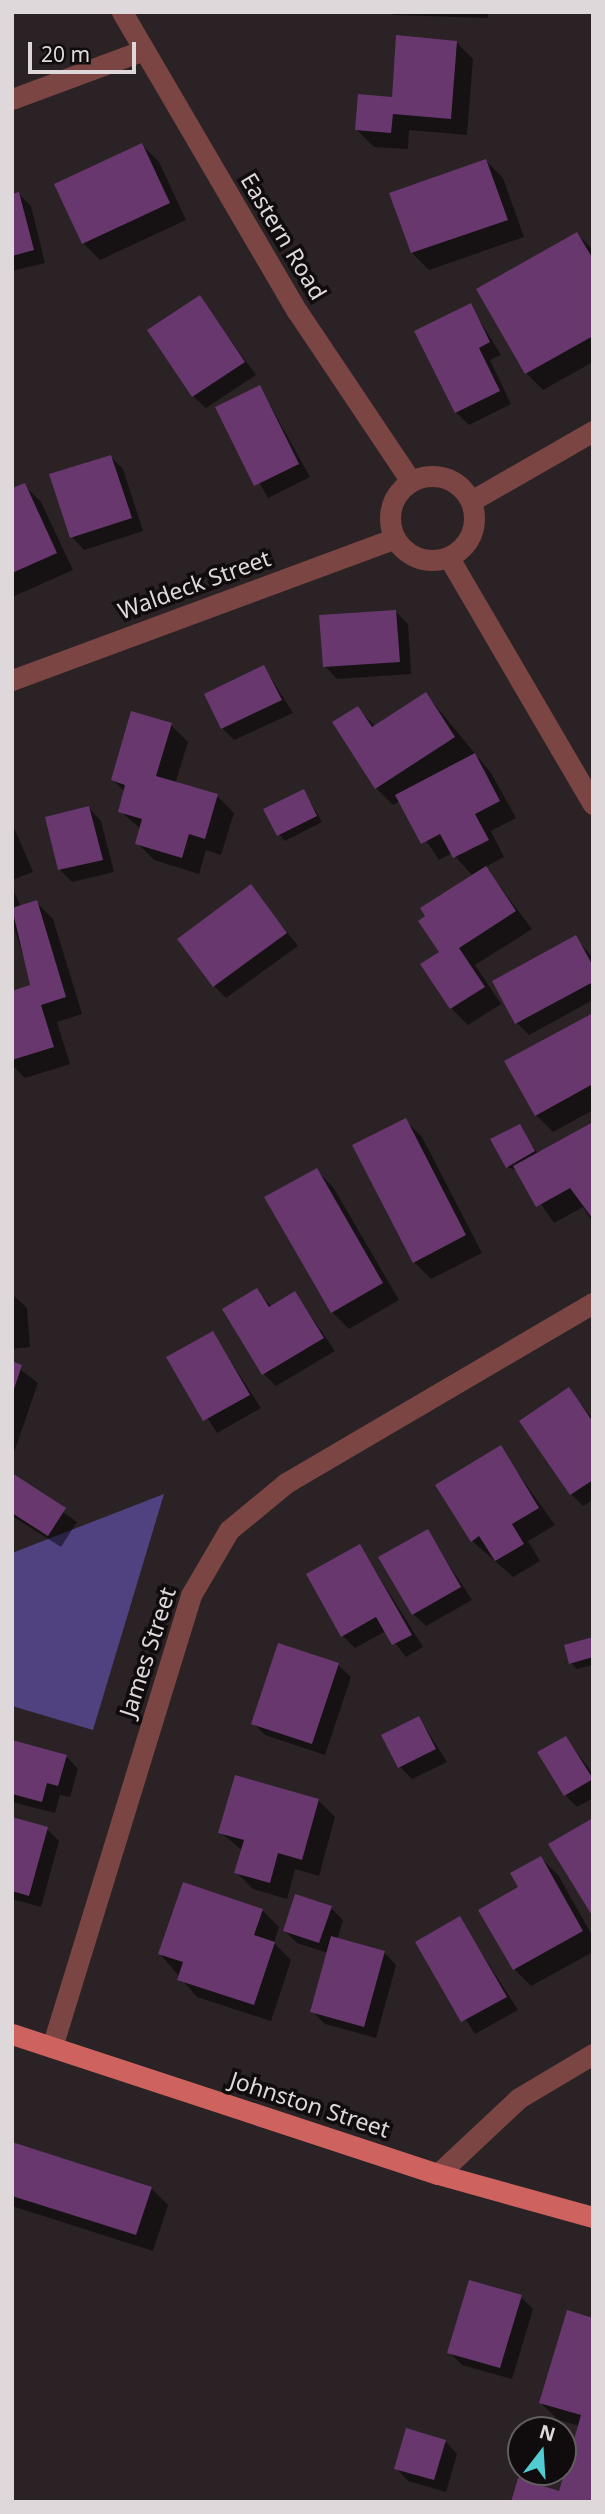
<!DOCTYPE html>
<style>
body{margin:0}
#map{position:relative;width:605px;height:2514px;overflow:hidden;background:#2a2225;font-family:"Noto Sans",sans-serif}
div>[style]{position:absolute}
.water>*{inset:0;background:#504281}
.shadow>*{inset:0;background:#0007}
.building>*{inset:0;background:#67376e}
.minor>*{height:21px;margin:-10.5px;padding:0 10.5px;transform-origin:10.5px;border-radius:10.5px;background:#7a4542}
.minor>.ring{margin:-10.5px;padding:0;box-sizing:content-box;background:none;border:21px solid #7a4542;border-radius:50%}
.major>*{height:21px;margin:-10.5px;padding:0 10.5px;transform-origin:10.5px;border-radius:10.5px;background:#ce625e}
span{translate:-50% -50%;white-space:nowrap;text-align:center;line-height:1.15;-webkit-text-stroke:7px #100c0e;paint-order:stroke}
.street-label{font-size:23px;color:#ded8da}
.frame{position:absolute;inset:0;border:14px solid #ded8da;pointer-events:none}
.north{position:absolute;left:507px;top:2416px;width:70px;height:70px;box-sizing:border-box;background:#100c0e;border:2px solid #625e60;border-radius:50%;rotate:17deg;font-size:19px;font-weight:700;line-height:28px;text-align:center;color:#ded8da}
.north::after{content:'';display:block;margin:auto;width:24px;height:32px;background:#51ccd2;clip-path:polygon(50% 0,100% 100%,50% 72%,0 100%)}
.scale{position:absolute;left:28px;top:42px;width:108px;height:32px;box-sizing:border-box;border:4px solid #ded8da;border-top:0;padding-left:9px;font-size:21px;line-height:24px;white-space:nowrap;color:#ded8da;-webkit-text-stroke:5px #100c0e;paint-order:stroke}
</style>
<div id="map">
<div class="water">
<i style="clip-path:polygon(164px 1494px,93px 1730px,12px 1706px,12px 1553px)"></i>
</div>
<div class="shadow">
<i style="clip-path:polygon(391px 12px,488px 12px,488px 18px,393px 15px)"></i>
<i style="clip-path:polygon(456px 42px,473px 59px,467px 135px,409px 130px,408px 149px,374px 147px,356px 129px)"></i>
<i style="clip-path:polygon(142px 145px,159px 162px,186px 220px,100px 260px,83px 243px)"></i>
<i style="clip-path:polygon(486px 161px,503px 178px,524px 237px,429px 270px,412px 253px)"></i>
<i style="clip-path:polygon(19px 194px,31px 206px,45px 263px,12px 271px,12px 196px)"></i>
<i style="clip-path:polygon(577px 234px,593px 250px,593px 362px,543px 390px,526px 373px)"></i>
<i style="clip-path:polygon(199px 297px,256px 375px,206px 408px,193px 396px)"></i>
<i style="clip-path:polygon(470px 305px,501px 355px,490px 360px,511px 404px,469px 425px,456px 412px)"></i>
<i style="clip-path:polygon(260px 387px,310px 477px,268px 498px,217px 408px)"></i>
<i style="clip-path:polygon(111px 457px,123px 469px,143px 531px,84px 550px,72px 537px)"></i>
<i style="clip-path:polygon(24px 485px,41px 502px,73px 570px,12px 597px,12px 490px)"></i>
<i style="clip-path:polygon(396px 612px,408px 624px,411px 674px,337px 679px,325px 666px)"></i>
<i style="clip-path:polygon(264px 667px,293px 713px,234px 740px,222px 728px)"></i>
<i style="clip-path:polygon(426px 694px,491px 773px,516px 818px,491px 831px,504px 857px,485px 867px,532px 929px,475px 965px,501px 1004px,468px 1025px,451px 1008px,441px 952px,473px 876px,452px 853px,439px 860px,400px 801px,393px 805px,376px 788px,357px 708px,375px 726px)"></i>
<i style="clip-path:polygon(171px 725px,188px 742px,175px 784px,217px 796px,234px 813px,221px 855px,206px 850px,199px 874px,154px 860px,137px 843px,141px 829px,120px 811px,125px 792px,113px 780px)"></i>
<i style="clip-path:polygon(304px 791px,322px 822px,285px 841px,279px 834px)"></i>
<i style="clip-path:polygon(89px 808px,101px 821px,114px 872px,72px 882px,59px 869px)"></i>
<i style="clip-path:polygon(12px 823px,33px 872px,12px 880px)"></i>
<i style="clip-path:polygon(12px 887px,21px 907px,36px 902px,53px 919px,82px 1014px,57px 1022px,70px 1064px,25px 1078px,12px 1065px,12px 993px,33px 986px,12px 921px)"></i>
<i style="clip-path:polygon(251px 887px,298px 946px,226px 998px,214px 986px)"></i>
<i style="clip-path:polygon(575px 937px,593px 958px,593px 1000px,529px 1035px,517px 1023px)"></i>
<i style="clip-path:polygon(593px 1015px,593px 1110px,553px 1132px,536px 1115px)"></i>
<i style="clip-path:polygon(405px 1120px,422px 1137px,482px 1253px,431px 1279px,414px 1262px)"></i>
<i style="clip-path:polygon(593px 1124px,593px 1223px,583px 1207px,554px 1223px,518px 1171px,507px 1167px,519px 1126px,538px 1154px)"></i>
<i style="clip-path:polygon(316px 1170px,333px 1187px,399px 1300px,349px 1329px,332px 1312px)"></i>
<i style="clip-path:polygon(257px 1291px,272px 1307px,295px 1293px,335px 1351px,276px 1386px,264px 1374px)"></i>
<i style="clip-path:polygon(12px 1294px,27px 1308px,30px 1347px,12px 1349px)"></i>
<i style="clip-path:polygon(212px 1333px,261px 1408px,217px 1433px,169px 1358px)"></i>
<i style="clip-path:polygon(12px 1363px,38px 1383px,12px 1458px)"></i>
<i style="clip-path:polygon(569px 1390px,593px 1419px,593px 1500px,583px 1506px,571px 1494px)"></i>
<i style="clip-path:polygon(500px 1448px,555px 1525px,528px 1541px,540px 1561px,513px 1577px,472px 1541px)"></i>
<i style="clip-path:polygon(12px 1476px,77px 1522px,61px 1547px,12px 1516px)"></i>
<i style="clip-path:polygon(427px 1531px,472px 1600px,426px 1626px,413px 1614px)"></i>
<i style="clip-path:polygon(360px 1546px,423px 1647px,406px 1657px,386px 1631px,355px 1648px,343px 1636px)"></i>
<i style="clip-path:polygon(593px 1639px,593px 1665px,577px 1669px,571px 1663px)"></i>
<i style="clip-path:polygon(338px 1665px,351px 1677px,325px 1755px,265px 1735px,253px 1723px)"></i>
<i style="clip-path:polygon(419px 1718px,447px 1762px,412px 1779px,400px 1767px)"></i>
<i style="clip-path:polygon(566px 1738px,593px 1774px,593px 1798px,577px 1807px,565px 1795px)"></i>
<i style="clip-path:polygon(12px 1742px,66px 1756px,78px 1769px,70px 1797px,60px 1795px,55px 1813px,12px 1802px)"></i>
<i style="clip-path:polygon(318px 1800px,335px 1817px,319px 1876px,295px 1869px,287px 1899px,253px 1889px,236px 1872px,243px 1851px,220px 1832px)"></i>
<i style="clip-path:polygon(12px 1819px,47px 1829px,59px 1841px,41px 1907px,12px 1899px)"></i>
<i style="clip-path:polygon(541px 1858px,558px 1875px,593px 1937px,593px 1952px,531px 1986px,514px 1969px,521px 1888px)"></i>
<i style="clip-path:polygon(331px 1908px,343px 1920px,337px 1940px,384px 1952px,396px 1965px,376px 2038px,325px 2024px,312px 2011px,328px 1953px,297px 1943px,285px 1931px)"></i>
<i style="clip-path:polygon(262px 1910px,279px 1927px,274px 1943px,291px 1960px,271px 2021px,197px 1997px,160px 1954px)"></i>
<i style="clip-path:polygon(460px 1919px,518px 2010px,475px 2034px,418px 1943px)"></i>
<i style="clip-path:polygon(12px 2144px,151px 2188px,168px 2205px,153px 2251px,12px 2206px)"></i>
<i style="clip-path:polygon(521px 2297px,533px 2309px,512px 2379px,462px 2365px,449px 2352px)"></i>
<i style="clip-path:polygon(593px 2320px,593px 2502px,560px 2493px,580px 2426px,558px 2420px,541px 2403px)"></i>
<i style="clip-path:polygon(445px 2441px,457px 2454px,446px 2492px,408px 2481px,396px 2468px)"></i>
</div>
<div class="building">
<i style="clip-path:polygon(396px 35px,457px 41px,451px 119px,393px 114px,391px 133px,355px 130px,358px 94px,392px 97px)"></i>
<i style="clip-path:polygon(142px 143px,170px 203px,82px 244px,54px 184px)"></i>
<i style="clip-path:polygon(486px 159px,508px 220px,411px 253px,389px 193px)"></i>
<i style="clip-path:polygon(19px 192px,34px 250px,12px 256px,12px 194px)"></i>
<i style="clip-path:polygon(577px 232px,593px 259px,593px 336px,525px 374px,476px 289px)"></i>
<i style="clip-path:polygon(200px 295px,245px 362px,192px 397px,147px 330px)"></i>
<i style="clip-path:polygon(471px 303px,490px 342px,479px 348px,500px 391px,455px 413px,414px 331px)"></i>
<i style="clip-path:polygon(260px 385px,299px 464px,254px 486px,215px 407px)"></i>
<i style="clip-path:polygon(111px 455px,132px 518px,70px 538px,49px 474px)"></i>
<i style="clip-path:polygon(25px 483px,57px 553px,12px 573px,12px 488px)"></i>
<i style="clip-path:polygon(396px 610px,400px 662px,323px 667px,319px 615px)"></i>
<i style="clip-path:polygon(264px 665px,282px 700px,221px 729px,204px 694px)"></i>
<i style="clip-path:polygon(426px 692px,455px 737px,375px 789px,332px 722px,358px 706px,372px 727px)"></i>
<i style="clip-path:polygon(131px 711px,172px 723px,156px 776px,218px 794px,205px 839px,189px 834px,182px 858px,135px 844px,142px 819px,118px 812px,125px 785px,111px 780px)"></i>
<i style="clip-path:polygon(475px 753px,500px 801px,475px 814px,489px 840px,453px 858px,440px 834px,421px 844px,395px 795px)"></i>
<i style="clip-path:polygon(304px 789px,317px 816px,277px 836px,263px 809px)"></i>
<i style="clip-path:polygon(89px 806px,103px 860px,58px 870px,45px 817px)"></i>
<i style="clip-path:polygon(486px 866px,516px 911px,459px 948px,485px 987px,450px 1009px,420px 964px,439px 952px,418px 921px,425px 916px,420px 908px)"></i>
<i style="clip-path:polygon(251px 884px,287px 933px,213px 987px,177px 939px)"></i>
<i style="clip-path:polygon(37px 900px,66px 997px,41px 1005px,54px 1047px,12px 1060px,12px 991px,30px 985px,12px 908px)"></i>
<i style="clip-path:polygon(576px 935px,593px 966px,593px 982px,515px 1024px,492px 981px)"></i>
<i style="clip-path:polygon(593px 1013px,593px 1084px,535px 1116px,504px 1061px)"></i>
<i style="clip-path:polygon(406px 1118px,466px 1235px,413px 1263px,352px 1145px)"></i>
<i style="clip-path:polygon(593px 1122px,593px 1219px,570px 1188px,536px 1207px,513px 1166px)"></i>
<i style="clip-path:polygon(520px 1124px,535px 1151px,506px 1168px,490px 1139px)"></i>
<i style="clip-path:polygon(317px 1168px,383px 1283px,331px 1313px,264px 1197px)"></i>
<i style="clip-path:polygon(257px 1288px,269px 1307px,295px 1291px,324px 1338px,262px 1375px,222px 1309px)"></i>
<i style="clip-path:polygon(213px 1331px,250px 1395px,203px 1421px,166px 1357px)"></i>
<i style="clip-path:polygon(12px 1361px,22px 1365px,13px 1392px,12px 1392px)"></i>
<i style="clip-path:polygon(569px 1387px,593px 1422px,593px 1480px,570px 1495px,519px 1421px)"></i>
<i style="clip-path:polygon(501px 1445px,539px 1508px,512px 1524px,524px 1544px,495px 1561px,479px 1536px,471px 1542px,435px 1485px)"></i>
<i style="clip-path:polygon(12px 1473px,66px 1508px,48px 1536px,12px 1513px)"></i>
<i style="clip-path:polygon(428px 1529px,461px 1587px,412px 1615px,378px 1557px)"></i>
<i style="clip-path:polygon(360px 1544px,412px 1635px,392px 1645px,376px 1617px,341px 1637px,306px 1574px)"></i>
<i style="clip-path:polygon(593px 1637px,593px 1657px,569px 1664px,564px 1645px)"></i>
<i style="clip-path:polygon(278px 1643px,339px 1663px,312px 1744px,251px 1724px)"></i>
<i style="clip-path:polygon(419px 1716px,436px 1749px,398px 1768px,381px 1735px)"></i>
<i style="clip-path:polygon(566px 1736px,593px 1779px,564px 1796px,537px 1752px)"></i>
<i style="clip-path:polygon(12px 1740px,67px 1755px,58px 1786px,47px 1783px,42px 1802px,12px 1794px)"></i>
<i style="clip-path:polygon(235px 1775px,319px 1799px,302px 1860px,278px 1853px,270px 1883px,234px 1873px,244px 1840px,218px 1833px)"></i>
<i style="clip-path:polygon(12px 1817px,48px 1827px,29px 1896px,12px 1891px)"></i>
<i style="clip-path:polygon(593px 1818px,593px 1917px,548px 1844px)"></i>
<i style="clip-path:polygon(541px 1856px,583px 1931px,513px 1970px,478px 1910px,518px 1887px,510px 1873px)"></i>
<i style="clip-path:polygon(183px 1882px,263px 1909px,254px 1935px,275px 1942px,254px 2005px,177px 1980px,183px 1962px,158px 1954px)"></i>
<i style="clip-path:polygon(295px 1894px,332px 1906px,319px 1943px,283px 1931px)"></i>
<i style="clip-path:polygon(460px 1916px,507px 1997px,461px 2022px,415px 1942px)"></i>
<i style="clip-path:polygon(331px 1936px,385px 1951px,364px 2027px,310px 2012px)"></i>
<i style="clip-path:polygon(12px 2142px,152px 2187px,136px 2235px,12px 2196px)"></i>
<i style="clip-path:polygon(469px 2280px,522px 2295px,500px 2368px,447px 2353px)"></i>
<i style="clip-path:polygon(567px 2310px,593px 2318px,593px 2502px,511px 2502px,518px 2478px,559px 2491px,581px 2415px,539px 2403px)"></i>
<i style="clip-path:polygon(406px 2428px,446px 2440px,434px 2480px,394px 2469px)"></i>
</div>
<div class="minor">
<i style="left:122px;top:12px;width:346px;rotate:59.7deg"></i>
<i style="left:297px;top:311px;width:205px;rotate:56.2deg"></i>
<i style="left:12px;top:99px;width:141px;rotate:-20.4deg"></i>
<i class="ring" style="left:390px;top:476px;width:63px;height:63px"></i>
<i style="left:471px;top:501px;width:141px;rotate:-29.8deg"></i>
<i style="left:449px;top:558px;width:285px;rotate:59.7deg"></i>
<i style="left:12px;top:680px;width:408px;rotate:-20.3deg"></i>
<i style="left:52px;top:2047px;width:473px;rotate:-72.9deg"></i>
<i style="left:191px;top:1595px;width:75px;rotate:-59.7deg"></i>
<i style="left:229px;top:1530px;width:74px;rotate:-39.5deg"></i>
<i style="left:286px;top:1483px;width:356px;rotate:-30.4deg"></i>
<i style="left:438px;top:2174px;width:111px;rotate:-43.2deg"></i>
<i style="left:519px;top:2098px;width:86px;rotate:-30.7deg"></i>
</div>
<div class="major">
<i style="left:12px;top:2034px;width:448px;rotate:18.2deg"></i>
<i style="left:438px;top:2174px;width:161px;rotate:15.5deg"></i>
</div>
<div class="street-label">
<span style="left:284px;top:236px;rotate:59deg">Eastern Road</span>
<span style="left:194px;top:584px;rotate:-20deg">Waldeck Street</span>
<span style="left:147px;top:1652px;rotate:-72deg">James Street</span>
<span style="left:310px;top:2104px;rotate:18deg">Johnston Street</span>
</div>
<div class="frame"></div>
<div class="north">N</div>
<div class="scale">20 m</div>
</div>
